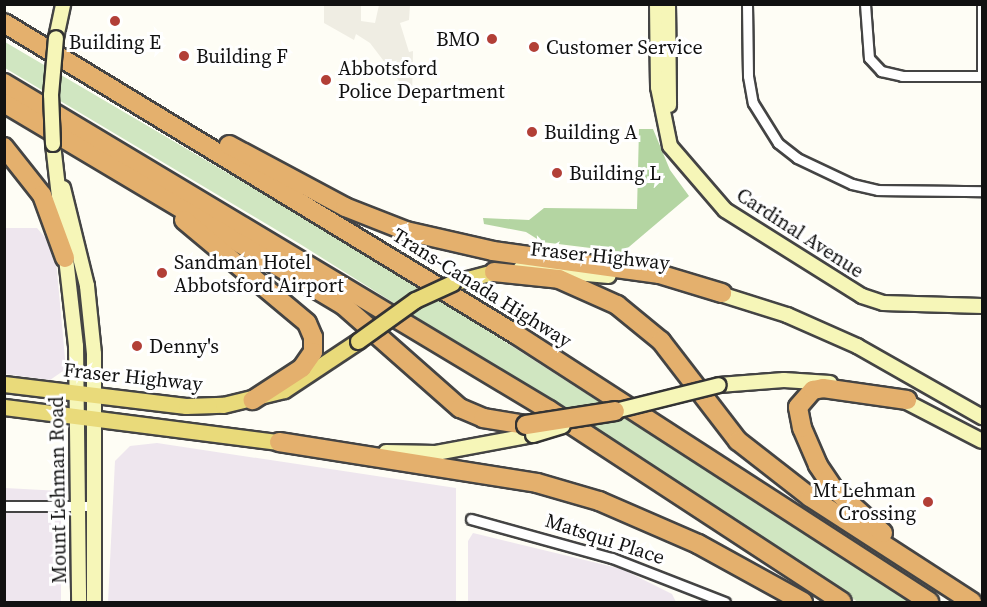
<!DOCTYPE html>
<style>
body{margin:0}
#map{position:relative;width:987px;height:607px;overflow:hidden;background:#fefdf5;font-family:"Source Serif 4",serif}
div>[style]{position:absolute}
.industrial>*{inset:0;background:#eee6ee}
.green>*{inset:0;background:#d0e6c1}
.forest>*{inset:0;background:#b4d5a2}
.plaza>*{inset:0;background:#efede3}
.roads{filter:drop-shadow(2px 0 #444) drop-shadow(-2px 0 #444) drop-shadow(0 2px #444) drop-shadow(0 -2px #444)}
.street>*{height:9px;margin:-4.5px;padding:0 4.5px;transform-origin:4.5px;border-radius:4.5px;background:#fff}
.secondary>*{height:14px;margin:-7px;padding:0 7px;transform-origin:7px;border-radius:7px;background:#f6f6b8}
.primary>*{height:15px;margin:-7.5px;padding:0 7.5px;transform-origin:7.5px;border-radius:7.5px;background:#e9da7a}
.highway>*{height:18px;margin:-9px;padding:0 9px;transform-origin:9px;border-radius:9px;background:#e4b06d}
.bridges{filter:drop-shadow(2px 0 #333) drop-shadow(-2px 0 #333) drop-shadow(0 2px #333) drop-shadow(0 -2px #333)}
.secondary-bridge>*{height:14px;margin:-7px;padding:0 7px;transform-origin:7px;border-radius:7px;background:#f6f6b8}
.primary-bridge>*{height:15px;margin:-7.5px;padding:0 7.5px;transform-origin:7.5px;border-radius:7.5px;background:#e9da7a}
.highway-bridge>*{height:18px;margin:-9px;padding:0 9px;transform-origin:9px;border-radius:9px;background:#e4b06d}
.dots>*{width:16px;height:16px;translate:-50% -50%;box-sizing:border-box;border:3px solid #fff;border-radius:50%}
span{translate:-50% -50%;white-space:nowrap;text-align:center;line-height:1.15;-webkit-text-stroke:6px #fff;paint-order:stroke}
.poi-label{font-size:20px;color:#111}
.right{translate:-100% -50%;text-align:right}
.left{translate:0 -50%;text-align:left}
.street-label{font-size:20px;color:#111}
.frame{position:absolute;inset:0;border:6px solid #111;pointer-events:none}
</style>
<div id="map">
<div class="industrial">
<i style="clip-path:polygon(5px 228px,37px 228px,55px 249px,66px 369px,50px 380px,5px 374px)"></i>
<i style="clip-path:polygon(157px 443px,456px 488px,456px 602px,108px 602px,115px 461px,130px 446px)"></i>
<i style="clip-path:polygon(5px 488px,61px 491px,61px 602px,5px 602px)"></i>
<i style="clip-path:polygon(473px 533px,622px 569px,672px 594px,676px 602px,468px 602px,468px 541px)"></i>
</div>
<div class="green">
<i style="clip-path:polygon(5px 42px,399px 274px,912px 602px,858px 602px,561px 408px,300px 244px,5px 68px)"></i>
</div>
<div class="forest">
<i style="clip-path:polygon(639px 129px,653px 129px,670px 170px,689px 196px,623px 252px,542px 242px,526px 232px,484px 224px,483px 218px,529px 220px,544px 208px,637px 209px)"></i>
</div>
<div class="plaza">
<i style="clip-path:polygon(324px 5px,361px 5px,361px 21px,375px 23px,379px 5px,410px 5px,409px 20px,400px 23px,409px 52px,413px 51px,412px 98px,370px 43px,356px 34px,354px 40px,324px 23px)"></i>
</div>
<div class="roads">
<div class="street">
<i style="left:747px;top:4px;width:72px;rotate:89.2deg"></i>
<i style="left:748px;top:76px;width:27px;rotate:80deg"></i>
<i style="left:753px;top:103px;width:47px;rotate:58deg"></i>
<i style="left:778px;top:143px;width:24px;rotate:38deg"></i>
<i style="left:797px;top:158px;width:61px;rotate:25.3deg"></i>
<i style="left:852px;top:184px;width:27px;rotate:13deg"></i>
<i style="left:878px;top:190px;width:104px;rotate:0.6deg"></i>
<i style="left:865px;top:4px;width:54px;rotate:85.8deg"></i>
<i style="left:869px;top:58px;width:18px;rotate:47deg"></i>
<i style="left:881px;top:71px;width:22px;rotate:13deg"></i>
<i style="left:902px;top:76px;width:80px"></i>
<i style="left:982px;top:4px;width:72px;rotate:90deg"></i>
<i style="left:4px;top:506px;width:90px"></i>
<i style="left:471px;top:519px;width:146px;rotate:15.5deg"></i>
<i style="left:612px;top:558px;width:121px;rotate:21.3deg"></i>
</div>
<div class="secondary">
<i style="left:657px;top:4px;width:83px;rotate:89.3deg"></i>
<i style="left:658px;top:87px;width:60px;rotate:78.5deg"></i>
<i style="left:670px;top:146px;width:84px;rotate:49.3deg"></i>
<i style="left:725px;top:210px;width:162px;rotate:32.1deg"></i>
<i style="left:862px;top:296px;width:22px;rotate:18deg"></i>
<i style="left:883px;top:303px;width:99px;rotate:1.7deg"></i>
<i style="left:668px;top:4px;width:101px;rotate:89.4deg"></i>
<i style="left:56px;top:38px;width:35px;rotate:-78deg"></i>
<i style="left:53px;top:144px;width:203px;rotate:83.5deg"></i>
<i style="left:76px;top:346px;width:256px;rotate:89.3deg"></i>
<i style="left:63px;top:188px;width:101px;rotate:76.2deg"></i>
<i style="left:87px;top:286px;width:68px;rotate:84.1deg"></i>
<i style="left:94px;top:354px;width:248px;rotate:90deg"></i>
<i style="left:521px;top:268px;width:88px;rotate:5.2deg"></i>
<i style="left:714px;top:292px;width:77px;rotate:17.5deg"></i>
<i style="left:787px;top:315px;width:77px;rotate:23.9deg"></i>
<i style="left:857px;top:346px;width:144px;rotate:29.6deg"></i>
<i style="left:719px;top:385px;width:65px;rotate:-4.4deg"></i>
<i style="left:784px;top:380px;width:46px;rotate:3.7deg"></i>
<i style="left:899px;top:398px;width:93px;rotate:27.4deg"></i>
<i style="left:386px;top:452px;width:50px;rotate:1.1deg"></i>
<i style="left:436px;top:453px;width:99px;rotate:-10.5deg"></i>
</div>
<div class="primary">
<i style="left:452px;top:283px;width:43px;rotate:-14.7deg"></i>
<i style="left:4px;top:384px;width:183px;rotate:6.9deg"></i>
<i style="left:186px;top:406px;width:37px;rotate:-2deg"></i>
<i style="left:223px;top:405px;width:63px;rotate:-13.8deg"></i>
<i style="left:284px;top:390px;width:89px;rotate:-33.5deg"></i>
<i style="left:4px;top:407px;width:277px;rotate:7.3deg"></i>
</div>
<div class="highway">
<i style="left:4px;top:23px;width:600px;rotate:31.31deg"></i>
<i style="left:517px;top:335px;width:491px;rotate:32.9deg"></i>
<i style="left:4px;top:83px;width:636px;rotate:30.96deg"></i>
<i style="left:549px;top:410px;width:350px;rotate:33.2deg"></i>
<i style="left:4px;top:103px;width:395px;rotate:30.8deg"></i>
<i style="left:343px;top:305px;width:156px;rotate:41.4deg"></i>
<i style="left:460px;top:408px;width:25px;rotate:23deg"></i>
<i style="left:483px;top:418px;width:44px;rotate:9.2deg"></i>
<i style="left:229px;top:145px;width:132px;rotate:28.1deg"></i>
<i style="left:345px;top:207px;width:66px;rotate:21.5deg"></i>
<i style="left:406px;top:231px;width:89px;rotate:12.9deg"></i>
<i style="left:493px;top:251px;width:168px;rotate:7.9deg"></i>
<i style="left:659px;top:274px;width:66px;rotate:16.8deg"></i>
<i style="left:4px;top:147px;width:61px;rotate:51.6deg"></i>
<i style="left:42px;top:195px;width:67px;rotate:69.9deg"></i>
<i style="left:184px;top:220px;width:160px;rotate:39.9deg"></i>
<i style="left:307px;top:323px;width:15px;rotate:67deg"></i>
<i style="left:313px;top:337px;width:15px;rotate:90deg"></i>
<i style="left:313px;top:352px;width:19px;rotate:125deg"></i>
<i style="left:302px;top:368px;width:59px;rotate:146.9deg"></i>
<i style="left:494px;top:272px;width:65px;rotate:6.1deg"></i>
<i style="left:559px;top:279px;width:64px;rotate:24.1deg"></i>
<i style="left:617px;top:305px;width:57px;rotate:39.3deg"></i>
<i style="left:661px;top:341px;width:126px;rotate:52.4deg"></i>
<i style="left:738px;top:441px;width:91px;rotate:37.9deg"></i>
<i style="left:810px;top:497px;width:193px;rotate:32.9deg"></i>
<i style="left:279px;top:442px;width:261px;rotate:9deg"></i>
<i style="left:537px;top:483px;width:65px;rotate:16.2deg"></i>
<i style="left:599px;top:501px;width:108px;rotate:23.5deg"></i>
<i style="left:698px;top:544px;width:120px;rotate:28.9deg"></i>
<i style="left:883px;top:533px;width:66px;rotate:-138.1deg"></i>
<i style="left:834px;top:489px;width:29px;rotate:-124deg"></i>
<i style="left:818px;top:465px;width:40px;rotate:-113.4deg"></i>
<i style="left:802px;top:428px;width:21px;rotate:-101deg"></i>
<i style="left:798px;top:407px;width:23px;rotate:-49deg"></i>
<i style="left:813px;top:390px;width:10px;rotate:-11deg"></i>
<i style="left:823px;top:388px;width:85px;rotate:8.1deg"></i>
</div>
</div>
<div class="bridges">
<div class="secondary-bridge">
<i style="left:53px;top:144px;width:49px;rotate:-92.3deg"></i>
<i style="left:51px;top:95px;width:57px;rotate:-85deg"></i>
<i style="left:607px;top:413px;width:115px;rotate:-14deg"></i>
<i style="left:533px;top:435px;width:31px;rotate:-17deg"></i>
</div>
<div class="primary-bridge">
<i style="left:358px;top:341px;width:70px;rotate:-35.7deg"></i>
<i style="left:415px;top:300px;width:41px;rotate:-24.7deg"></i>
</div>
<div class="highway-bridge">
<i style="left:526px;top:425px;width:90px;rotate:-8.9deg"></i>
</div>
</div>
<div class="dots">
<i style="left:115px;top:21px;background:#b23f37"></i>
<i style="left:492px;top:39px;background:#b23f37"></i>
<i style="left:534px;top:47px;background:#b23f37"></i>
<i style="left:184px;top:56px;background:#b23f37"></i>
<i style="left:326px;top:80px;background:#b23f37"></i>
<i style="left:532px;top:132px;background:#b23f37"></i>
<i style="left:557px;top:173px;background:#b23f37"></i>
<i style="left:162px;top:273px;background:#b23f37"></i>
<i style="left:137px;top:346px;background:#b23f37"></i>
<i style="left:928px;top:502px;background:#b23f37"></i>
</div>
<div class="poi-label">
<span class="right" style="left:480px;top:39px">BMO</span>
<span style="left:115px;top:42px">Building E</span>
<span class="left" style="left:546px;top:47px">Customer Service</span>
<span class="left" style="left:196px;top:56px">Building F</span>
<span class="left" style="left:338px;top:80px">Abbotsford<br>Police Department</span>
<span class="left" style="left:544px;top:132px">Building A</span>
<span class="left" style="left:569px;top:173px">Building L</span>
<span class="left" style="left:174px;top:274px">Sandman Hotel<br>Abbotsford Airport</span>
<span class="left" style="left:149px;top:346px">Denny's</span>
<span class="right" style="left:916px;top:502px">Mt Lehman<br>Crossing</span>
</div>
<div class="street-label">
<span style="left:800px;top:233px;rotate:33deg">Cardinal Avenue</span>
<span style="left:600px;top:256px;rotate:6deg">Fraser Highway</span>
<span style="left:482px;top:288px;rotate:32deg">Trans-Canada Highway</span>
<span style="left:133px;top:377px;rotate:6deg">Fraser Highway</span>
<span style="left:58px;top:490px;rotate:-91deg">Mount Lehman Road</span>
<span style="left:605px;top:539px;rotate:18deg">Matsqui Place</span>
</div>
<div class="frame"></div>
</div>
